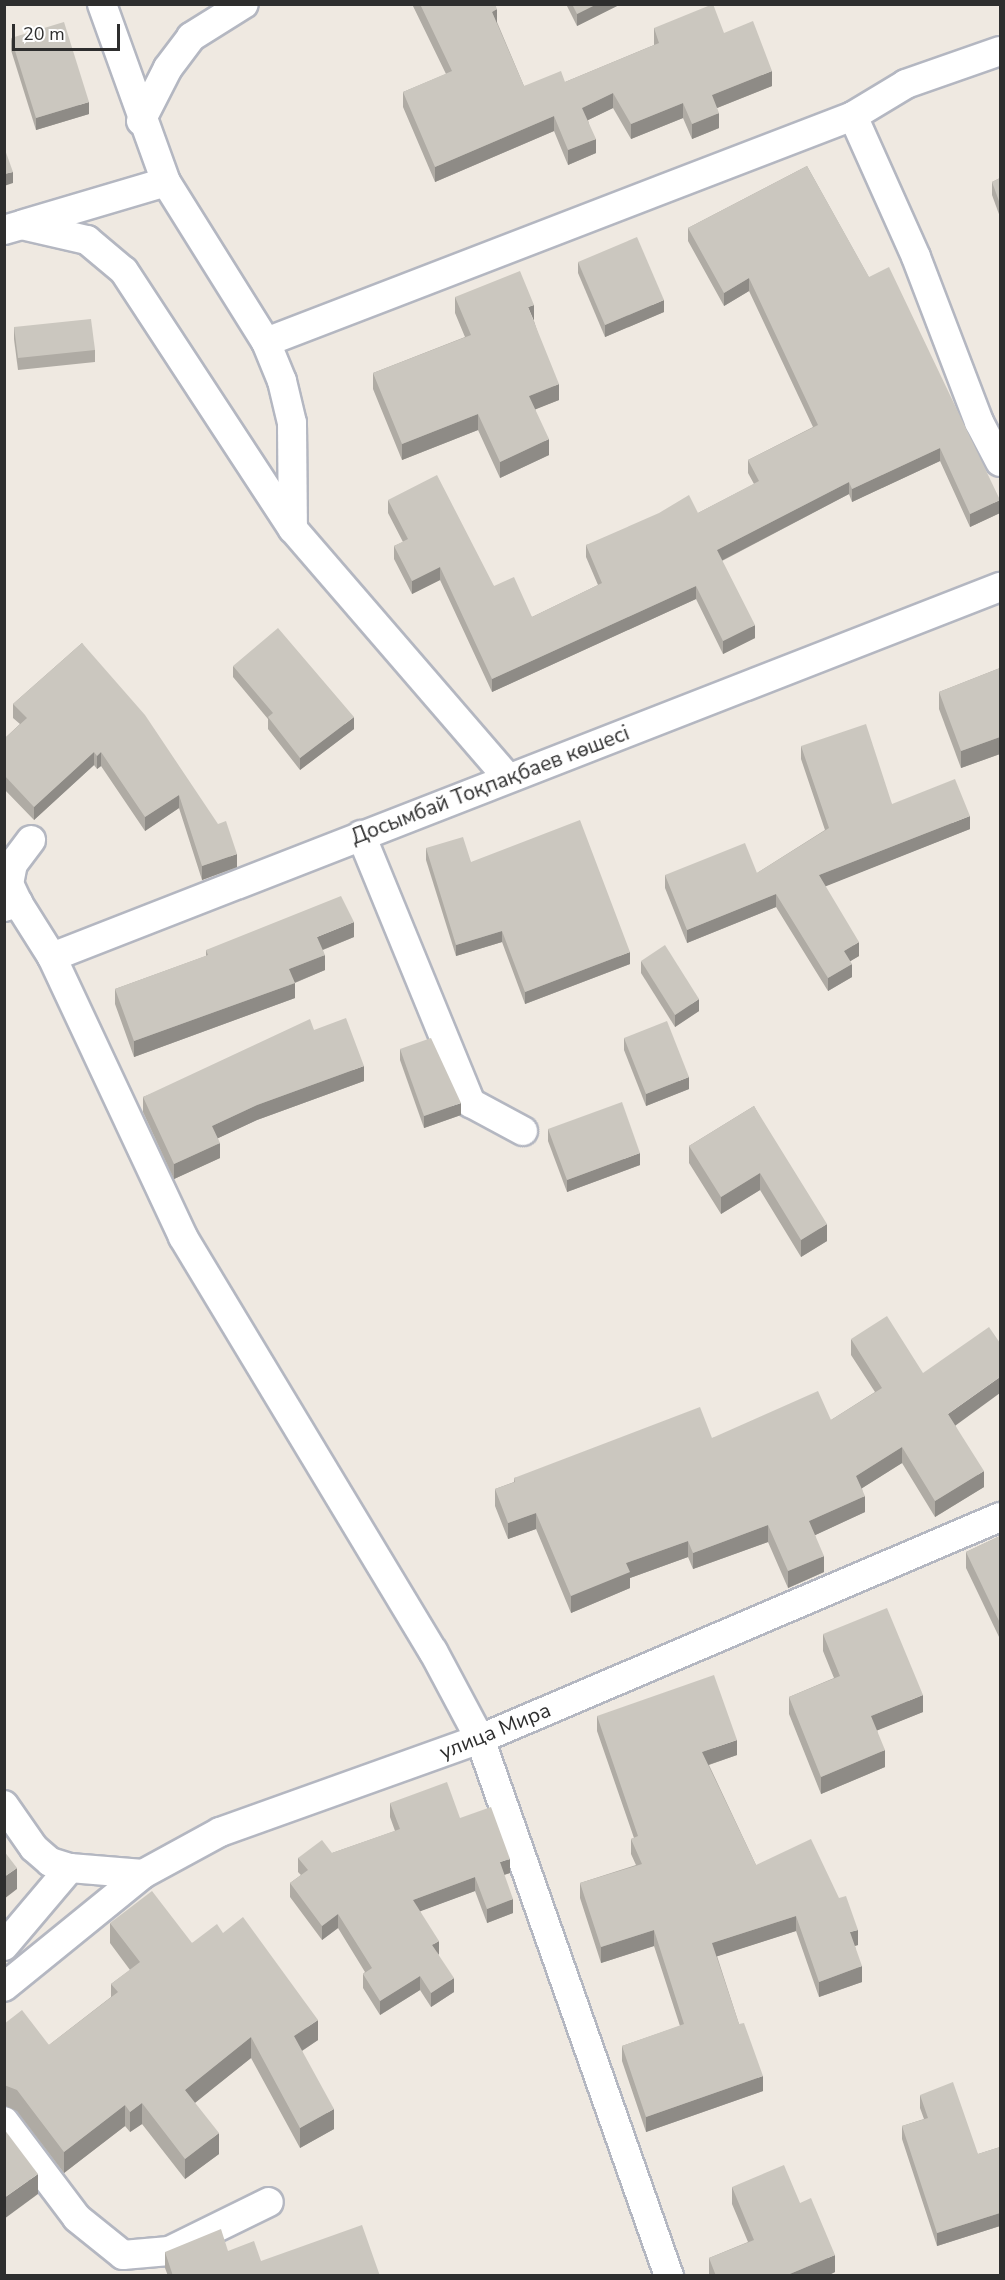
<!DOCTYPE html>
<meta charset="utf-8">
<style>
body{margin:0}
#map{position:relative;width:1005px;height:2280px;overflow:hidden;background:#efe9e1;font-family:"Nunito Sans",sans-serif}
div>[style]{position:absolute}
.roads{filter:drop-shadow(2px 0 #b4b7c1) drop-shadow(-2px 0 #b4b7c1) drop-shadow(0 2px #b4b7c1) drop-shadow(0 -2px #b4b7c1)}
.street>*{height:28px;margin:-14px;padding:0 14px;transform-origin:14px;border-radius:14px;background:#fff}
.wall>*{inset:0;background:#afaba4}
.shaded-wall>*{inset:0;background:#8e8b86}
.building>*{inset:0;background:#cbc7bf}
span{translate:-50% -50%;white-space:nowrap;text-align:center;line-height:1.15;-webkit-text-stroke:4.5px #fff;paint-order:stroke}
.street-label{font-size:21px;color:#2e2e2e}
.frame{position:absolute;inset:0;border:6px solid #2e2e2e;pointer-events:none}
.scale{position:absolute;left:12px;top:24px;width:108px;height:27px;box-sizing:border-box;border:3px solid #2e2e2e;border-top:0;padding-left:8px;font-size:18px;line-height:21px;white-space:nowrap;color:#2e2e2e;-webkit-text-stroke:4px #fff;paint-order:stroke}
</style>
<div id="map">
<div class="roads">
<div class="street">
<i style="left:1000px;top:51px;width:100px;rotate:160.7deg"></i>
<i style="left:906px;top:84px;width:62px;rotate:148.9deg"></i>
<i style="left:853px;top:116px;width:154px;rotate:65.9deg"></i>
<i style="left:916px;top:257px;width:177px;rotate:69.1deg"></i>
<i style="left:979px;top:422px;width:45px;rotate:62.3deg"></i>
<i style="left:141px;top:121px;width:59px;rotate:-63deg"></i>
<i style="left:168px;top:68px;width:39px;rotate:-53deg"></i>
<i style="left:191px;top:37px;width:62px;rotate:-31.9deg"></i>
<i style="left:166px;top:182px;width:189px;rotate:58deg"></i>
<i style="left:266px;top:342px;width:629px;rotate:-21.06deg"></i>
<i style="left:24px;top:224px;width:148px;rotate:-16.5deg"></i>
<i style="left:166px;top:182px;width:189px;rotate:-109.8deg"></i>
<i style="left:4px;top:230px;width:19px;rotate:-16deg"></i>
<i style="left:22px;top:225px;width:67px;rotate:13deg"></i>
<i style="left:87px;top:240px;width:48px;rotate:40deg"></i>
<i style="left:124px;top:271px;width:308px;rotate:56.8deg"></i>
<i style="left:293px;top:529px;width:328px;rotate:49.2deg"></i>
<i style="left:266px;top:342px;width:42px;rotate:67.7deg"></i>
<i style="left:282px;top:381px;width:43px;rotate:76.6deg"></i>
<i style="left:292px;top:423px;width:106px;rotate:89.5deg"></i>
<i style="left:361px;top:835px;width:290px;rotate:67.7deg"></i>
<i style="left:471px;top:1103px;width:59px;rotate:28.3deg"></i>
<i style="left:18px;top:903px;width:21px;rotate:-115deg"></i>
<i style="left:9px;top:884px;width:20px;rotate:-79deg"></i>
<i style="left:13px;top:864px;width:30px;rotate:-53deg"></i>
<i style="left:4px;top:907px;width:15px;rotate:-16deg"></i>
<i style="left:18px;top:903px;width:64px;rotate:57.8deg"></i>
<i style="left:52px;top:957px;width:1018px;rotate:-21.32deg"></i>
<i style="left:52px;top:957px;width:309px;rotate:64.9deg"></i>
<i style="left:183px;top:1237px;width:484px;rotate:58.9deg"></i>
<i style="left:433px;top:1651px;width:100px;rotate:61.9deg"></i>
<i style="left:480px;top:1739px;width:569px;rotate:70.61deg"></i>
<i style="left:4px;top:1805px;width:52px;rotate:55.1deg"></i>
<i style="left:34px;top:1848px;width:21px;rotate:41deg"></i>
<i style="left:50px;top:1862px;width:21px;rotate:17deg"></i>
<i style="left:70px;top:1868px;width:73px;rotate:4.7deg"></i>
<i style="left:143px;top:1874px;width:88px;rotate:-28.6deg"></i>
<i style="left:220px;top:1832px;width:276px;rotate:-19.7deg"></i>
<i style="left:480px;top:1739px;width:565px;rotate:-23.12deg"></i>
<i style="left:4px;top:1946px;width:102px;rotate:-49.8deg"></i>
<i style="left:4px;top:1987px;width:179px;rotate:-39.1deg"></i>
<i style="left:4px;top:2121px;width:121px;rotate:53deg"></i>
<i style="left:77px;top:2218px;width:59px;rotate:38.8deg"></i>
<i style="left:123px;top:2255px;width:46px;rotate:-5deg"></i>
<i style="left:169px;top:2251px;width:111px;rotate:-26.1deg"></i>
</div>
</div>
<div class="wall">
<i style="clip-path:polygon(412px 4px,495px 4px,497px 22px,524px 86px,565px 82px,654px 45px,654px 28px,724px 33px,772px 86px,717px 108px,719px 128px,692px 139px,683px 118px,631px 139px,613px 108px,588px 120px,596px 153px,568px 165px,554px 131px,435px 182px,403px 107px,403px 92px,446px 74px)"></i>
<i style="clip-path:polygon(566px 4px,621px 4px,577px 26px)"></i>
<i style="clip-path:polygon(11px 38px,89px 114px,36px 130px,11px 50px)"></i>
<i style="clip-path:polygon(807px 166px,1000px 513px,970px 527px,940px 461px,852px 502px,849px 494px,722px 561px,755px 638px,723px 654px,696px 599px,492px 692px,440px 580px,412px 594px,394px 559px,394px 546px,403px 542px,388px 513px,388px 500px,532px 617px,598px 585px,586px 557px,586px 545px,698px 513px,754px 484px,748px 473px,748px 460px,813px 427px,749px 291px,724px 306px,688px 241px,688px 228px)"></i>
<i style="clip-path:polygon(1000px 178px,1000px 217px,992px 195px,992px 182px)"></i>
<i style="clip-path:polygon(578px 262px,664px 312px,605px 337px,578px 273px)"></i>
<i style="clip-path:polygon(455px 297px,534px 321px,559px 400px,535px 409px,549px 455px,500px 478px,478px 430px,402px 460px,373px 389px,373px 373px,465px 337px,455px 313px)"></i>
<i style="clip-path:polygon(14px 327px,95px 350px,95px 362px,18px 370px,14px 339px)"></i>
<i style="clip-path:polygon(82px 643px,237px 867px,202px 880px,179px 808px,145px 831px,101px 766px,97px 769px,94px 765px,34px 820px,4px 789px,4px 739px,20px 724px,13px 718px,13px 704px)"></i>
<i style="clip-path:polygon(233px 666px,354px 729px,300px 770px,268px 729px,268px 719px,233px 677px)"></i>
<i style="clip-path:polygon(1000px 668px,1000px 754px,961px 768px,939px 709px,939px 692px)"></i>
<i style="clip-path:polygon(801px 746px,892px 804px,970px 829px,825px 886px,859px 956px,850px 961px,852px 977px,828px 991px,776px 907px,687px 943px,665px 888px,665px 875px,757px 873px,825px 830px,801px 759px)"></i>
<i style="clip-path:polygon(426px 848px,471px 862px,630px 964px,525px 1004px,502px 942px,456px 956px,426px 860px)"></i>
<i style="clip-path:polygon(354px 937px,323px 950px,325px 970px,295px 983px,295px 998px,134px 1057px,115px 1004px,115px 989px,206px 956px,206px 950px)"></i>
<i style="clip-path:polygon(641px 961px,699px 1011px,675px 1027px,641px 973px)"></i>
<i style="clip-path:polygon(314px 1030px,364px 1081px,257px 1120px,218px 1138px,220px 1158px,174px 1179px,143px 1112px,143px 1097px)"></i>
<i style="clip-path:polygon(624px 1038px,689px 1089px,646px 1106px,624px 1050px)"></i>
<i style="clip-path:polygon(400px 1049px,461px 1115px,424px 1128px,400px 1060px)"></i>
<i style="clip-path:polygon(754px 1106px,827px 1241px,801px 1257px,760px 1190px,721px 1214px,689px 1163px,689px 1146px)"></i>
<i style="clip-path:polygon(548px 1129px,640px 1165px,567px 1192px,548px 1141px)"></i>
<i style="clip-path:polygon(851px 1339px,955px 1425px,984px 1487px,935px 1517px,902px 1463px,862px 1488px,865px 1512px,815px 1535px,824px 1572px,788px 1588px,768px 1542px,693px 1569px,688px 1557px,630px 1578px,630px 1588px,571px 1613px,536px 1529px,508px 1539px,495px 1506px,495px 1489px,514px 1482px,514px 1478px,712px 1438px,831px 1420px,875px 1392px,851px 1355px)"></i>
<i style="clip-path:polygon(1000px 1536px,1000px 1639px,966px 1568px,966px 1552px)"></i>
<i style="clip-path:polygon(823px 1634px,923px 1712px,877px 1730px,885px 1767px,821px 1794px,789px 1714px,789px 1697px,834px 1678px,823px 1651px)"></i>
<i style="clip-path:polygon(597px 1716px,737px 1755px,709px 1765px,756px 1865px,858px 1945px,855px 1946px,862px 1982px,819px 1997px,796px 1931px,717px 1956px,739px 2024px,763px 2091px,646px 2132px,622px 2061px,622px 2046px,680px 2026px,654px 1946px,601px 1963px,580px 1898px,580px 1883px,636px 1865px,631px 1854px,631px 1839px,634px 1838px,597px 1731px)"></i>
<i style="clip-path:polygon(390px 1803px,460px 1818px,510px 1873px,504px 1875px,513px 1913px,487px 1923px,475px 1891px,420px 1911px,454px 1992px,431px 2007px,420px 1990px,380px 2015px,363px 1988px,363px 1974px,365px 1972px,338px 1928px,322px 1940px,290px 1897px,290px 1883px,301px 1875px,298px 1872px,298px 1858px,332px 1853px,395px 1831px,390px 1817px)"></i>
<i style="clip-path:polygon(110px 1923px,192px 1943px,223px 1933px,318px 2040px,302px 2051px,334px 2129px,300px 2148px,251px 2058px,194px 2103px,219px 2154px,185px 2179px,142px 2124px,130px 2132px,125px 2126px,64px 2173px,17px 2111px,4px 2105px,4px 2024px,49px 2045px,111px 1997px,111px 1984px,130px 1970px,110px 1943px)"></i>
<i style="clip-path:polygon(920px 2095px,978px 2154px,1000px 2147px,1000px 2226px,937px 2246px,902px 2139px,902px 2126px,924px 2119px,920px 2108px)"></i>
<i style="clip-path:polygon(732px 2187px,800px 2203px,835px 2272px,827px 2276px,709px 2276px,709px 2258px,748px 2242px,732px 2204px)"></i>
<i style="clip-path:polygon(228px 2251px,261px 2261px,380px 2276px,168px 2276px,165px 2268px,165px 2252px)"></i>
</div>
<div class="shaded-wall">
<i style="clip-path:polygon(597px 4px,621px 4px,577px 26px,577px 14px)"></i>
<i style="clip-path:polygon(497px 9px,497px 24px,492px 12px)"></i>
<i style="clip-path:polygon(772px 71px,772px 86px,712px 110px,712px 95px)"></i>
<i style="clip-path:polygon(613px 93px,613px 108px,582px 123px,582px 108px)"></i>
<i style="clip-path:polygon(89px 102px,89px 114px,36px 130px,36px 118px)"></i>
<i style="clip-path:polygon(683px 103px,683px 118px,631px 139px,631px 124px)"></i>
<i style="clip-path:polygon(719px 113px,719px 128px,692px 139px,692px 124px)"></i>
<i style="clip-path:polygon(554px 116px,554px 131px,435px 182px,435px 167px)"></i>
<i style="clip-path:polygon(596px 139px,596px 153px,568px 165px,568px 150px)"></i>
<i style="clip-path:polygon(13px 172px,13px 183px,4px 186px,4px 174px)"></i>
<i style="clip-path:polygon(749px 278px,749px 291px,724px 306px,724px 293px)"></i>
<i style="clip-path:polygon(664px 300px,664px 312px,605px 337px,605px 325px)"></i>
<i style="clip-path:polygon(534px 305px,534px 321px,528px 307px)"></i>
<i style="clip-path:polygon(559px 384px,559px 400px,529px 412px,529px 396px)"></i>
<i style="clip-path:polygon(478px 414px,478px 430px,402px 460px,402px 444px)"></i>
<i style="clip-path:polygon(549px 439px,549px 455px,500px 478px,500px 462px)"></i>
<i style="clip-path:polygon(940px 448px,940px 461px,852px 502px,852px 489px)"></i>
<i style="clip-path:polygon(849px 482px,849px 494px,717px 563px,717px 550px)"></i>
<i style="clip-path:polygon(1000px 500px,1000px 513px,970px 527px,970px 514px)"></i>
<i style="clip-path:polygon(440px 567px,440px 580px,412px 594px,412px 581px)"></i>
<i style="clip-path:polygon(696px 586px,696px 599px,492px 692px,492px 679px)"></i>
<i style="clip-path:polygon(755px 625px,755px 638px,723px 654px,723px 641px)"></i>
<i style="clip-path:polygon(354px 717px,354px 729px,300px 770px,300px 758px)"></i>
<i style="clip-path:polygon(1000px 737px,1000px 754px,961px 768px,961px 751px)"></i>
<i style="clip-path:polygon(94px 752px,94px 765px,34px 820px,34px 807px)"></i>
<i style="clip-path:polygon(101px 752px,101px 766px,97px 769px,97px 756px)"></i>
<i style="clip-path:polygon(179px 795px,179px 808px,145px 831px,145px 817px)"></i>
<i style="clip-path:polygon(970px 816px,970px 829px,819px 889px,819px 875px)"></i>
<i style="clip-path:polygon(237px 854px,237px 867px,202px 880px,202px 866px)"></i>
<i style="clip-path:polygon(776px 894px,776px 907px,687px 943px,687px 930px)"></i>
<i style="clip-path:polygon(354px 922px,354px 937px,317px 952px,317px 937px)"></i>
<i style="clip-path:polygon(502px 931px,502px 942px,456px 956px,456px 945px)"></i>
<i style="clip-path:polygon(859px 942px,859px 956px,844px 965px,844px 951px)"></i>
<i style="clip-path:polygon(630px 952px,630px 964px,525px 1004px,525px 992px)"></i>
<i style="clip-path:polygon(325px 955px,325px 970px,289px 985px,289px 969px)"></i>
<i style="clip-path:polygon(852px 964px,852px 977px,828px 991px,828px 978px)"></i>
<i style="clip-path:polygon(295px 983px,295px 998px,134px 1057px,134px 1041px)"></i>
<i style="clip-path:polygon(699px 999px,699px 1011px,675px 1027px,675px 1015px)"></i>
<i style="clip-path:polygon(364px 1066px,364px 1081px,257px 1120px,212px 1141px,212px 1126px,257px 1105px)"></i>
<i style="clip-path:polygon(689px 1077px,689px 1089px,646px 1106px,646px 1094px)"></i>
<i style="clip-path:polygon(461px 1103px,461px 1115px,424px 1128px,424px 1116px)"></i>
<i style="clip-path:polygon(220px 1143px,220px 1158px,174px 1179px,174px 1164px)"></i>
<i style="clip-path:polygon(640px 1153px,640px 1165px,567px 1192px,567px 1180px)"></i>
<i style="clip-path:polygon(760px 1173px,760px 1190px,721px 1214px,721px 1197px)"></i>
<i style="clip-path:polygon(827px 1224px,827px 1241px,801px 1257px,801px 1240px)"></i>
<i style="clip-path:polygon(1000px 1377px,1000px 1393px,948px 1431px,948px 1414px)"></i>
<i style="clip-path:polygon(902px 1447px,902px 1463px,856px 1492px,856px 1476px)"></i>
<i style="clip-path:polygon(984px 1471px,984px 1487px,935px 1517px,935px 1501px)"></i>
<i style="clip-path:polygon(865px 1496px,865px 1512px,809px 1538px,809px 1521px)"></i>
<i style="clip-path:polygon(536px 1513px,536px 1529px,508px 1539px,508px 1523px)"></i>
<i style="clip-path:polygon(768px 1525px,768px 1542px,693px 1569px,693px 1553px)"></i>
<i style="clip-path:polygon(688px 1541px,688px 1557px,630px 1578px,630px 1588px,571px 1613px,571px 1596px,626px 1563px)"></i>
<i style="clip-path:polygon(824px 1556px,824px 1572px,788px 1588px,788px 1571px)"></i>
<i style="clip-path:polygon(923px 1695px,923px 1712px,871px 1733px,871px 1716px)"></i>
<i style="clip-path:polygon(737px 1740px,737px 1755px,702px 1767px,702px 1752px)"></i>
<i style="clip-path:polygon(885px 1750px,885px 1767px,821px 1794px,821px 1777px)"></i>
<i style="clip-path:polygon(510px 1859px,510px 1873px,500px 1876px,500px 1862px)"></i>
<i style="clip-path:polygon(17px 1868px,17px 1889px,4px 1899px,4px 1877px)"></i>
<i style="clip-path:polygon(475px 1877px,475px 1891px,413px 1914px,413px 1900px)"></i>
<i style="clip-path:polygon(513px 1899px,513px 1913px,487px 1923px,487px 1909px)"></i>
<i style="clip-path:polygon(338px 1914px,338px 1928px,322px 1940px,322px 1926px)"></i>
<i style="clip-path:polygon(796px 1916px,796px 1931px,712px 1958px,712px 1943px)"></i>
<i style="clip-path:polygon(654px 1930px,654px 1946px,601px 1963px,601px 1947px)"></i>
<i style="clip-path:polygon(858px 1930px,858px 1945px,850px 1947px,850px 1932px)"></i>
<i style="clip-path:polygon(439px 1941px,439px 1955px,432px 1945px)"></i>
<i style="clip-path:polygon(862px 1966px,862px 1982px,819px 1997px,819px 1982px)"></i>
<i style="clip-path:polygon(420px 1976px,420px 1990px,380px 2015px,380px 2001px)"></i>
<i style="clip-path:polygon(454px 1978px,454px 1992px,431px 2007px,431px 1993px)"></i>
<i style="clip-path:polygon(318px 2020px,318px 2040px,294px 2056px,294px 2036px)"></i>
<i style="clip-path:polygon(251px 2037px,251px 2058px,185px 2111px,185px 2090px)"></i>
<i style="clip-path:polygon(763px 2076px,763px 2091px,646px 2132px,646px 2117px)"></i>
<i style="clip-path:polygon(142px 2103px,142px 2124px,130px 2132px,130px 2112px)"></i>
<i style="clip-path:polygon(125px 2105px,125px 2126px,64px 2173px,64px 2152px)"></i>
<i style="clip-path:polygon(334px 2109px,334px 2129px,300px 2148px,300px 2128px)"></i>
<i style="clip-path:polygon(219px 2133px,219px 2154px,185px 2179px,185px 2159px)"></i>
<i style="clip-path:polygon(38px 2174px,38px 2194px,4px 2219px,4px 2198px)"></i>
<i style="clip-path:polygon(1000px 2213px,1000px 2226px,937px 2246px,937px 2233px)"></i>
<i style="clip-path:polygon(835px 2255px,835px 2272px,827px 2276px,785px 2276px)"></i>
</div>
<div class="building">
<i style="clip-path:polygon(420px 4px,495px 4px,497px 9px,492px 12px,524px 86px,561px 71px,565px 82px,659px 43px,654px 28px,713px 4px,724px 33px,753px 21px,772px 71px,712px 95px,719px 113px,692px 124px,683px 103px,631px 124px,613px 93px,582px 108px,596px 139px,568px 150px,554px 116px,435px 167px,403px 92px,452px 71px)"></i>
<i style="clip-path:polygon(572px 4px,597px 4px,577px 14px)"></i>
<i style="clip-path:polygon(64px 22px,89px 102px,36px 118px,11px 38px)"></i>
<i style="clip-path:polygon(4px 147px,13px 172px,4px 174px)"></i>
<i style="clip-path:polygon(807px 166px,869px 277px,889px 267px,1000px 500px,970px 514px,940px 448px,852px 489px,849px 482px,717px 550px,755px 625px,723px 641px,696px 586px,492px 679px,440px 567px,412px 581px,394px 546px,408px 539px,388px 500px,437px 475px,494px 586px,514px 577px,532px 617px,602px 583px,586px 545px,659px 513px,689px 495px,698px 513px,759px 481px,748px 460px,818px 425px,749px 278px,724px 293px,688px 228px)"></i>
<i style="clip-path:polygon(1000px 178px,1000px 204px,992px 182px)"></i>
<i style="clip-path:polygon(637px 237px,664px 300px,605px 325px,578px 262px)"></i>
<i style="clip-path:polygon(520px 271px,534px 305px,528px 307px,559px 384px,529px 396px,549px 439px,500px 462px,478px 414px,402px 444px,373px 373px,471px 335px,455px 297px)"></i>
<i style="clip-path:polygon(91px 319px,95px 350px,18px 358px,14px 327px)"></i>
<i style="clip-path:polygon(278px 628px,354px 717px,300px 758px,268px 717px,273px 713px,233px 666px)"></i>
<i style="clip-path:polygon(82px 643px,145px 715px,218px 824px,226px 821px,237px 854px,202px 866px,179px 795px,145px 817px,101px 752px,97px 756px,94px 752px,34px 807px,4px 775px,4px 739px,27px 718px,13px 704px)"></i>
<i style="clip-path:polygon(1000px 668px,1000px 737px,961px 751px,939px 692px)"></i>
<i style="clip-path:polygon(866px 724px,892px 804px,955px 779px,970px 816px,819px 875px,859px 942px,844px 951px,852px 964px,828px 978px,776px 894px,687px 930px,665px 875px,745px 843px,757px 873px,829px 828px,801px 746px)"></i>
<i style="clip-path:polygon(580px 820px,630px 952px,525px 992px,502px 931px,456px 945px,426px 848px,463px 837px,471px 862px)"></i>
<i style="clip-path:polygon(341px 896px,354px 922px,317px 937px,325px 955px,289px 969px,295px 983px,134px 1041px,115px 989px,208px 955px,206px 950px)"></i>
<i style="clip-path:polygon(665px 945px,699px 999px,675px 1015px,641px 961px)"></i>
<i style="clip-path:polygon(346px 1018px,364px 1066px,257px 1105px,212px 1126px,220px 1143px,174px 1164px,143px 1097px,310px 1019px,314px 1030px)"></i>
<i style="clip-path:polygon(667px 1021px,689px 1077px,646px 1094px,624px 1038px)"></i>
<i style="clip-path:polygon(431px 1038px,461px 1103px,424px 1116px,400px 1049px)"></i>
<i style="clip-path:polygon(622px 1102px,640px 1153px,567px 1180px,548px 1129px)"></i>
<i style="clip-path:polygon(754px 1106px,827px 1224px,801px 1240px,760px 1173px,721px 1197px,689px 1146px)"></i>
<i style="clip-path:polygon(887px 1316px,923px 1373px,989px 1327px,1000px 1343px,1000px 1377px,948px 1414px,984px 1471px,935px 1501px,902px 1447px,856px 1476px,865px 1496px,809px 1521px,824px 1556px,788px 1571px,768px 1525px,693px 1553px,688px 1541px,626px 1563px,630px 1572px,571px 1596px,536px 1513px,508px 1523px,495px 1489px,515px 1482px,514px 1478px,700px 1407px,712px 1438px,818px 1391px,831px 1420px,882px 1388px,851px 1339px)"></i>
<i style="clip-path:polygon(1000px 1536px,1000px 1623px,966px 1552px)"></i>
<i style="clip-path:polygon(887px 1608px,923px 1695px,871px 1716px,885px 1750px,821px 1777px,789px 1697px,840px 1676px,823px 1634px)"></i>
<i style="clip-path:polygon(714px 1675px,737px 1740px,702px 1752px,756px 1865px,811px 1839px,839px 1898px,846px 1896px,858px 1930px,850px 1932px,862px 1966px,819px 1982px,796px 1916px,712px 1943px,739px 2024px,744px 2023px,763px 2076px,646px 2117px,622px 2046px,684px 2024px,654px 1930px,601px 1947px,580px 1883px,642px 1864px,631px 1839px,638px 1836px,597px 1716px)"></i>
<i style="clip-path:polygon(447px 1782px,460px 1818px,491px 1807px,510px 1859px,500px 1862px,513px 1899px,487px 1909px,475px 1877px,413px 1900px,439px 1941px,432px 1945px,454px 1978px,431px 1993px,420px 1976px,380px 2001px,363px 1974px,372px 1968px,338px 1914px,322px 1926px,290px 1883px,308px 1870px,298px 1858px,322px 1840px,332px 1853px,400px 1829px,390px 1803px)"></i>
<i style="clip-path:polygon(4px 1851px,17px 1868px,4px 1877px)"></i>
<i style="clip-path:polygon(152px 1891px,192px 1943px,217px 1924px,223px 1933px,243px 1917px,318px 2020px,294px 2036px,334px 2109px,300px 2128px,251px 2037px,185px 2090px,219px 2133px,185px 2159px,142px 2103px,130px 2112px,125px 2105px,64px 2152px,17px 2090px,4px 2085px,4px 2024px,22px 2010px,49px 2045px,118px 1992px,111px 1984px,140px 1962px,110px 1923px)"></i>
<i style="clip-path:polygon(953px 2082px,978px 2154px,1000px 2147px,1000px 2213px,937px 2233px,902px 2126px,928px 2118px,920px 2095px)"></i>
<i style="clip-path:polygon(4px 2129px,38px 2174px,4px 2198px)"></i>
<i style="clip-path:polygon(784px 2165px,800px 2203px,811px 2198px,835px 2255px,785px 2276px,716px 2276px,709px 2258px,754px 2240px,732px 2187px)"></i>
<i style="clip-path:polygon(362px 2225px,380px 2276px,173px 2276px,165px 2252px,221px 2229px,228px 2251px,254px 2241px,261px 2261px)"></i>
</div>
<div class="street-label">
<span style="left:490px;top:785px;rotate:-21deg">Досымбай Тоқпақбаев көшесі</span>
<span style="left:495px;top:1731px;rotate:-22deg">улица Мира</span>
</div>
<div class="frame"></div>
<div class="scale">20 m</div>
</div>
